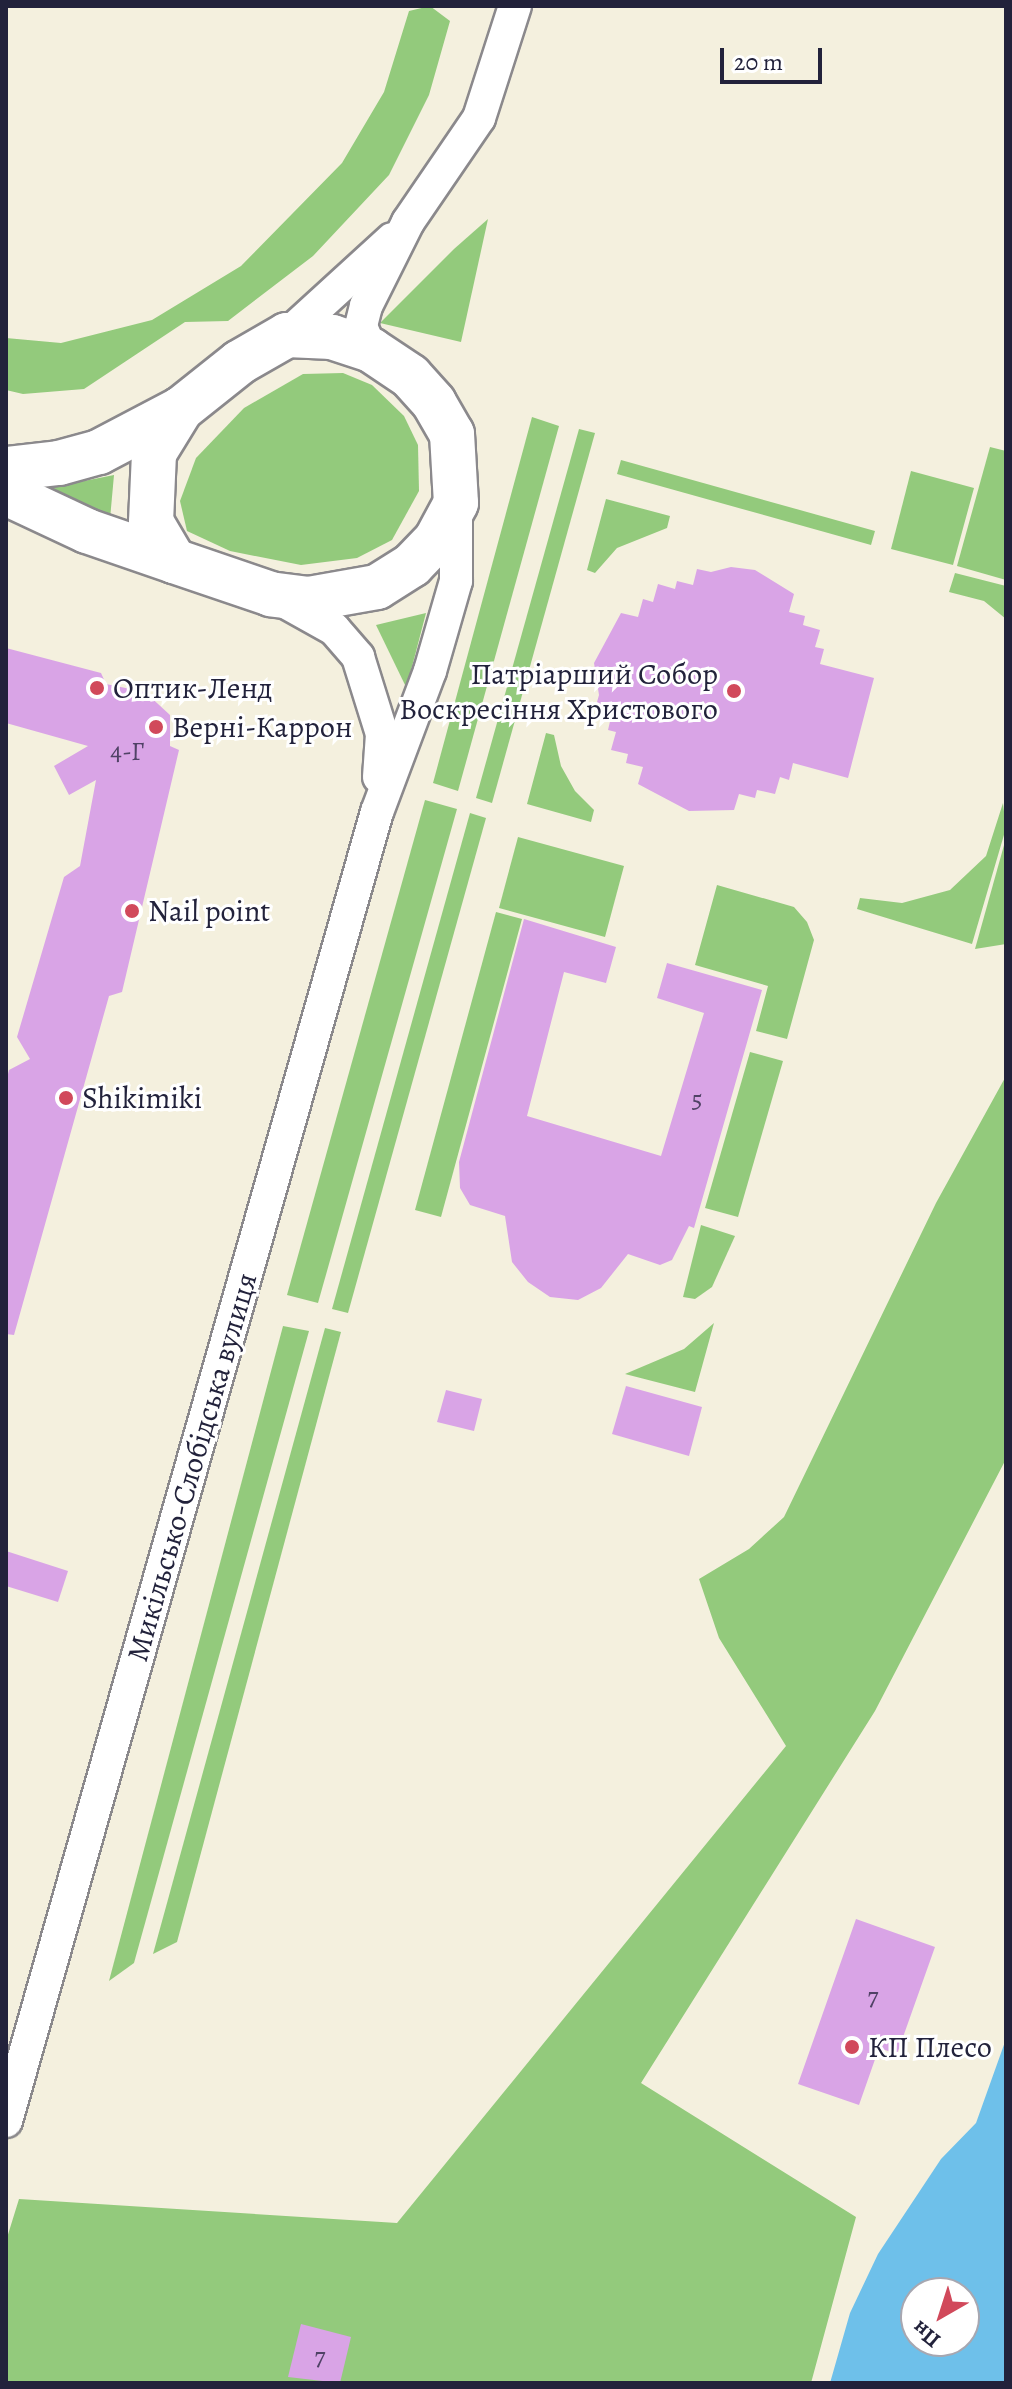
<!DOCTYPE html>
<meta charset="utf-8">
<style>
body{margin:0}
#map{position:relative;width:1012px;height:2389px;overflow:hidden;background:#f4f0de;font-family:Alegreya,serif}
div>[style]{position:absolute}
.green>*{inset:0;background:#93ca7c}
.water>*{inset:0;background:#6ec0ea}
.building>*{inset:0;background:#d9a4e6}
.roads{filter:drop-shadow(2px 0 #8b898c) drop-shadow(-2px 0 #8b898c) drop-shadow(0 2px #8b898c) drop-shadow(0 -2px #8b898c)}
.street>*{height:32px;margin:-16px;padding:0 16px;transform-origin:16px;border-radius:16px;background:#fff}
.secondary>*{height:44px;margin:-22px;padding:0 22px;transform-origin:22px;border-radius:22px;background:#fff}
.dots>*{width:22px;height:22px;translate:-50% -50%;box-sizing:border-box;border:4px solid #fff;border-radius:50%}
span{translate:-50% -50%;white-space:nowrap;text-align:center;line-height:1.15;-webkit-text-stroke:6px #fff;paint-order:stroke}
.number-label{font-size:26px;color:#504266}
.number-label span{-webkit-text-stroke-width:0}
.poi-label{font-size:30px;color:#22223b}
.right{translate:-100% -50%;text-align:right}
.left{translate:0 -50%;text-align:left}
.street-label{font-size:30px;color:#22223b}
.frame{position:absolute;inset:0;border:8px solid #22223b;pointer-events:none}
.north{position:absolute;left:900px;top:2277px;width:80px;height:80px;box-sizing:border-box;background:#fff;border:2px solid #a7a7b1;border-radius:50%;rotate:219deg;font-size:22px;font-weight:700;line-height:32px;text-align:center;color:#22223b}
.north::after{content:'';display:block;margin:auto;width:28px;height:36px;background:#d1495b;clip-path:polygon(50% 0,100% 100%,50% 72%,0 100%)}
.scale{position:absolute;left:720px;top:48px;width:102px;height:36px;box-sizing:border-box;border:4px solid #22223b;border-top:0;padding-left:10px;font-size:24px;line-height:28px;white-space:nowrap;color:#22223b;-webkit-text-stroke:6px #fff;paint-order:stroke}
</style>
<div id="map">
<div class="green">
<i style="clip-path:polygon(430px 6px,450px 21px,429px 95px,389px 175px,313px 256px,228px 321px,185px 322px,84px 389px,23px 394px,6px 390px,6px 338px,61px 343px,152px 320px,241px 266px,342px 163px,384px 92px,409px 11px)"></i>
<i style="clip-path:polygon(488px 219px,461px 342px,380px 323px,454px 249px)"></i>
<i style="clip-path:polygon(343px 373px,372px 385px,404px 416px,418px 445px,419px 491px,392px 540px,357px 558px,301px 565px,230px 551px,187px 531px,180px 501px,196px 458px,244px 408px,303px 374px)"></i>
<i style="clip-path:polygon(532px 417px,559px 426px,458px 791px,433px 783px)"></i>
<i style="clip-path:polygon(579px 429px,595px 433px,492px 803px,476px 798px)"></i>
<i style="clip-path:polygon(990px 447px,1006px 451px,1006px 580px,957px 566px)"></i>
<i style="clip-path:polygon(621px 460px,875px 531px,871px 545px,617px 474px)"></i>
<i style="clip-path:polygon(911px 471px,974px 488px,953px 565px,891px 549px)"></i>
<i style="clip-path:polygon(114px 475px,110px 519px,19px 494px)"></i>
<i style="clip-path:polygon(606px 499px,670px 516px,667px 528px,617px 548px,595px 573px,587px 570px)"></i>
<i style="clip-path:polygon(955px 573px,1006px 586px,1006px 619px,984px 601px,949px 592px)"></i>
<i style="clip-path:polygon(426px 613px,413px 663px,406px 687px,376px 625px)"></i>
<i style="clip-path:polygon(546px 733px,554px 735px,561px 766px,575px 791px,594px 810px,591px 822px,527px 804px)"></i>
<i style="clip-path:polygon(425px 800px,457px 809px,318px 1303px,287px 1295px)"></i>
<i style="clip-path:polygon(1003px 803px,1006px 828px,972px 944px,857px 909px,860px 898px,902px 903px,950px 890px,986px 856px)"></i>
<i style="clip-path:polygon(470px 813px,486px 818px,348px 1313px,332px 1309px)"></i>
<i style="clip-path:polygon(518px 837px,624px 866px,605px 937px,499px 908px)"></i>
<i style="clip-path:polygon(1006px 838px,1006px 944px,975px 949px)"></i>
<i style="clip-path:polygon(717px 885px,794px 907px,807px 922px,814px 940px,787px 1039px,756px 1031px,768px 986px,695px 965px)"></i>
<i style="clip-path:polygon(496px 912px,522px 919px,441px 1217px,415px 1210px)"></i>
<i style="clip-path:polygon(750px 1052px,783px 1061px,738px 1217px,705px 1208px)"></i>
<i style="clip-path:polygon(1006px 1076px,1006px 1459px,875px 1711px,641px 2083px,856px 2217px,811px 2383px,6px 2383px,6px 2241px,19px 2199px,397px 2223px,786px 1746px,719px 1638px,699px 1579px,749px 1549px,784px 1517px,936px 1203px)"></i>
<i style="clip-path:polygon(701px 1225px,735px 1236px,712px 1287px,695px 1299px,683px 1297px)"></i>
<i style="clip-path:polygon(714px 1323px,695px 1392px,625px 1374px,684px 1349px)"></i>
<i style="clip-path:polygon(283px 1326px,309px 1331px,134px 1963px,109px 1981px)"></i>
<i style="clip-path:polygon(325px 1328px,341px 1332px,177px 1942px,153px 1954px)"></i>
</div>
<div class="water">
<i style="clip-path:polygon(evenodd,1006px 2039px,1006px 2383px,830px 2383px,850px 2313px,878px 2254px,941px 2159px,976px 2123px,1006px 2039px,916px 2293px,964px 2293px,964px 2341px,916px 2341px,916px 2293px)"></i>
</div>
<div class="building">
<i style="clip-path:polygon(731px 567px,755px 570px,794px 594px,789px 612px,805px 616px,803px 625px,820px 630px,815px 647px,824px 649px,820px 664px,874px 678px,848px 778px,793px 763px,789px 780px,780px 777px,775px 794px,757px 790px,755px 798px,739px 794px,734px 810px,689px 811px,638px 784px,643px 767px,626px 763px,628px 754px,611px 750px,616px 732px,608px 730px,612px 713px,595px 709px,599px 695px,594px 663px,621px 613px,638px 617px,643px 599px,653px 602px,658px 584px,675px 589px,677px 581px,693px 585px,697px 569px,711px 572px)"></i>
<i style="clip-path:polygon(6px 648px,101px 673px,106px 684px,145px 692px,170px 715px,170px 746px,179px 750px,122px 992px,109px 996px,14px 1335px,6px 1334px,6px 1082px,9px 1070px,30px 1059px,17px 1037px,64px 877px,80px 866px,96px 780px,69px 795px,54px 766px,88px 746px,6px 723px)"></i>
<i style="clip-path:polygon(524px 919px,616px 947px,606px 983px,564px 972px,527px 1116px,661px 1156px,704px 1013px,657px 998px,667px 963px,762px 990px,694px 1228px,689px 1226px,672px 1260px,660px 1265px,628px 1254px,601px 1288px,578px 1300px,550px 1297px,528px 1282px,512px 1262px,505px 1216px,470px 1205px,460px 1188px,459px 1162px)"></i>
<i style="clip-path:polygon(626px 1386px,702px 1407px,689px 1456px,612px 1434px)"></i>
<i style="clip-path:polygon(446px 1390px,482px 1399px,474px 1431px,437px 1422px)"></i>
<i style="clip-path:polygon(6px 1551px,68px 1571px,58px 1602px,6px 1586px)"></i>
<i style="clip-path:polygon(856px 1919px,935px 1947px,897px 2054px,879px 2048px,859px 2105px,798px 2084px)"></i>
<i style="clip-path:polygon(301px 2324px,351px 2337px,340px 2383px,288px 2377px)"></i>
</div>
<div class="roads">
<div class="street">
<i style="left:287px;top:335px;width:142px;rotate:-42.4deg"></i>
<i style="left:371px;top:350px;width:26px;rotate:-113deg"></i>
<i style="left:361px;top:326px;width:21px;rotate:-76deg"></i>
<i style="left:366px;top:306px;width:94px;rotate:-63.4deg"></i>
<i style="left:408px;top:222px;width:126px;rotate:-55.7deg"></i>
<i style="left:479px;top:118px;width:118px;rotate:-72.2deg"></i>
<i style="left:280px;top:599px;width:62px;rotate:29.1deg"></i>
<i style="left:334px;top:629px;width:37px;rotate:49deg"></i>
<i style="left:358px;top:657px;width:81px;rotate:72.7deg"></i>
<i style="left:382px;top:734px;width:43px;rotate:94deg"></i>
<i style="left:6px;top:2121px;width:1361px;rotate:-74.18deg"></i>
<i style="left:377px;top:812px;width:151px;rotate:-69.4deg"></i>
<i style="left:430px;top:671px;width:94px;rotate:-73.9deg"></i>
<i style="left:456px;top:581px;width:75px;rotate:-90deg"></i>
</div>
<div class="secondary">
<i style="left:287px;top:335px;width:45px;rotate:2.5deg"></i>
<i style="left:332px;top:337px;width:41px;rotate:18.4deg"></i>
<i style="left:371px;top:350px;width:47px;rotate:33.7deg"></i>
<i style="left:410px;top:376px;width:36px;rotate:48deg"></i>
<i style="left:434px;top:403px;width:36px;rotate:60deg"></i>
<i style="left:452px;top:434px;width:69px;rotate:86.7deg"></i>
<i style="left:456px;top:503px;width:42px;rotate:118.4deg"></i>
<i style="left:436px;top:540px;width:35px;rotate:134deg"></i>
<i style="left:412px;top:565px;width:41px;rotate:147.8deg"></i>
<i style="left:377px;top:587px;width:69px;rotate:170deg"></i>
<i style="left:309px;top:599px;width:38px;rotate:-173deg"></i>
<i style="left:271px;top:594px;width:102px;rotate:-161.2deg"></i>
<i style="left:174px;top:561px;width:45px;rotate:-120.5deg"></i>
<i style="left:151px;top:522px;width:69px;rotate:-87.5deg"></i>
<i style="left:154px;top:453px;width:52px;rotate:-58.5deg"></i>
<i style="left:181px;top:409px;width:75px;rotate:-38.5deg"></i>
<i style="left:240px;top:362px;width:54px;rotate:-29.9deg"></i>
<i style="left:6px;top:469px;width:53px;rotate:-6.5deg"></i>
<i style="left:59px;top:463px;width:41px;rotate:-15.4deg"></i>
<i style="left:99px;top:452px;width:93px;rotate:-27.7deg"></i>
<i style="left:6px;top:493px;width:89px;rotate:25.1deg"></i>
<i style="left:87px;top:531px;width:92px;rotate:19deg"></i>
</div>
</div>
<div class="dots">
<i style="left:97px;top:688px;background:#d1495b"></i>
<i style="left:734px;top:691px;background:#d1495b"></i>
<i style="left:156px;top:727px;background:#d1495b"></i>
<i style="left:132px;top:911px;background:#d1495b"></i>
<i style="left:66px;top:1098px;background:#d1495b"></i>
<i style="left:852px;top:2047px;background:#d1495b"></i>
</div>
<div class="number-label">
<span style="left:127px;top:752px">4-Г</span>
<span style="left:697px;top:1099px">5</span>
<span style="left:873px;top:1997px">7</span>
<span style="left:320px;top:2357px">7</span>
</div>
<div class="poi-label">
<span class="right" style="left:718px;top:691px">Патріарший Собор<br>Воскресіння Христового</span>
<span class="left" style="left:113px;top:688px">Оптик-Ленд</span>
<span class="left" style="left:172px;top:727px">Верні-Каррон</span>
<span class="left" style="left:148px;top:911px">Nail point</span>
<span class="left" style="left:82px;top:1098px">Shikimiki</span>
<span class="left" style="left:868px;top:2047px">КП Плесо</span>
</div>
<div class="street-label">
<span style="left:192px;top:1467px;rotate:-74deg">Микільсько-Слобідська вулиця</span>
</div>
<div class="frame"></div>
<div class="north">Пн</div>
<div class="scale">20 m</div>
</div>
